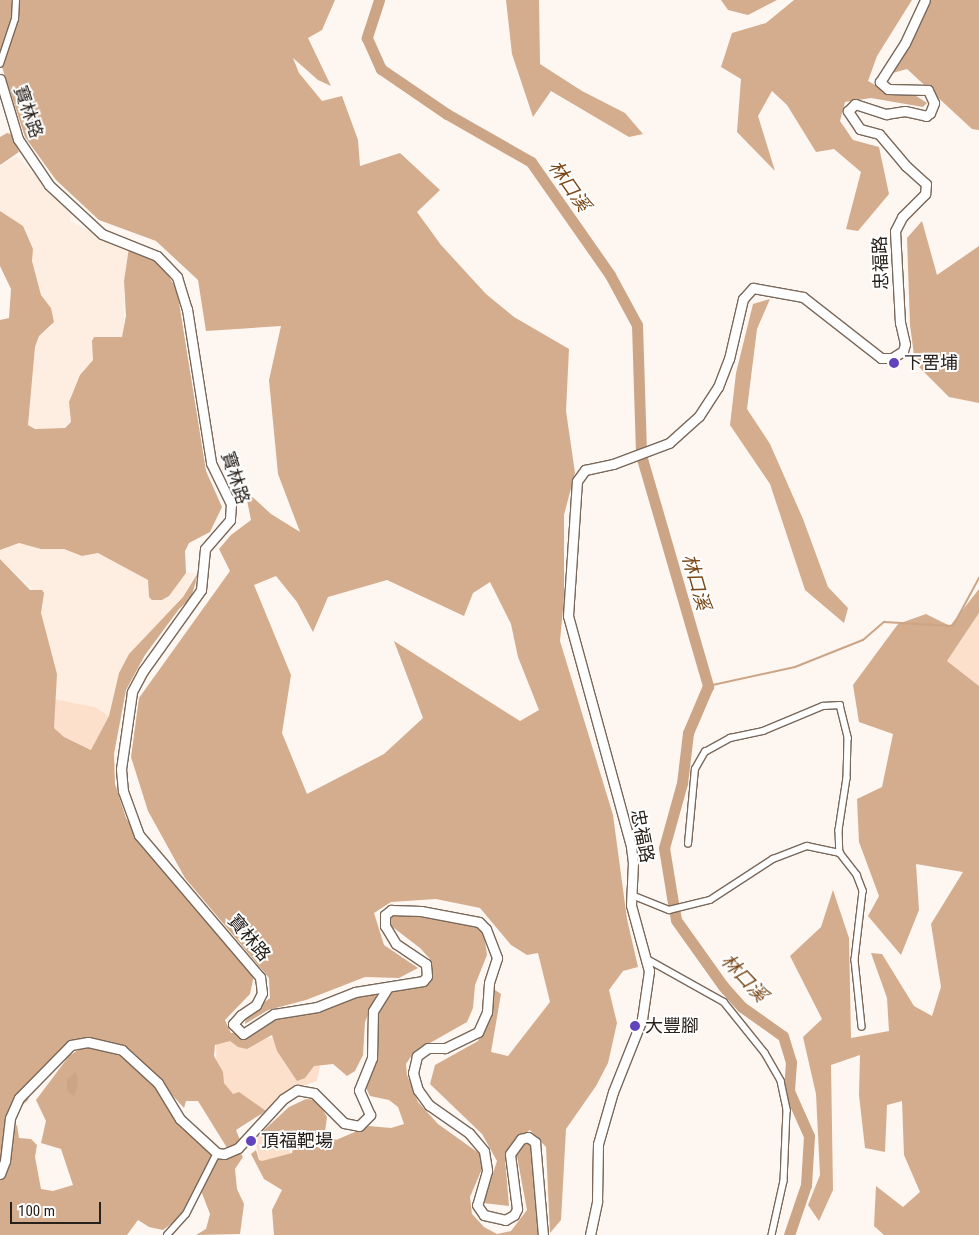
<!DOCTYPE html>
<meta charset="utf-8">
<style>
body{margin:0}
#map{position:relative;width:979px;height:1235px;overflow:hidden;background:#fef6f0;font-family:"Roboto Condensed","Noto Sans TC",sans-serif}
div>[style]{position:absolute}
.built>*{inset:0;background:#feeee1}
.green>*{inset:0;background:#fce0cb}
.forest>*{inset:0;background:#d4ad8e}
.water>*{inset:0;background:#cba586}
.stream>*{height:2px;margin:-1px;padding:0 1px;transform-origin:1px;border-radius:1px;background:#cba586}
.river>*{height:11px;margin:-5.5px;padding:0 5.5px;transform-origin:5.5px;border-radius:5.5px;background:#cba586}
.roads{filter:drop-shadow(1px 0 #79685a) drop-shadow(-1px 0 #79685a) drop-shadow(0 1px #79685a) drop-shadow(0 -1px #79685a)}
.street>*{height:5.5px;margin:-2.75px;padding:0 2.75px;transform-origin:2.75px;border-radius:2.75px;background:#fff}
.secondary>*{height:9px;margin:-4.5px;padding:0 4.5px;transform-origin:4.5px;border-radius:4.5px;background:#fff}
.dots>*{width:14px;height:14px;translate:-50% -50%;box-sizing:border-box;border:2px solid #fff;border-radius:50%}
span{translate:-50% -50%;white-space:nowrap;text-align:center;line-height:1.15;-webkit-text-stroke:4px #fff;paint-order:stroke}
.street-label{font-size:18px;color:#28211b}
.poi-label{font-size:18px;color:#28211b}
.left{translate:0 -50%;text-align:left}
.water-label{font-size:19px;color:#7a4818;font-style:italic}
.scale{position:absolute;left:10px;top:1202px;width:91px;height:22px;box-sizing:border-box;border:2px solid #28211b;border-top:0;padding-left:6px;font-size:15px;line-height:18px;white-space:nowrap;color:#28211b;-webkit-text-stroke:4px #fff;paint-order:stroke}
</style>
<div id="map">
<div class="built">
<i style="clip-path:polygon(17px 156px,72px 214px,70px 221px,128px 251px,124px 281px,124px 333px,119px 339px,95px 337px,93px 359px,80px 375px,69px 402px,71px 422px,65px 428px,44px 431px,28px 425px,35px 347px,39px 336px,52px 326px,51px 308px,41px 295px,32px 261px,33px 249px,20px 224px,0 211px,0 166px)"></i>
<i style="clip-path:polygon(19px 543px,41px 549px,64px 549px,82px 556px,98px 553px,148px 580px,149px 596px,162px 600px,169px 596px,186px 573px,195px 573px,183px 597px,129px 654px,119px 673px,109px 716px,95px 707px,54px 699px,57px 674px,44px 633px,41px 613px,43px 605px,34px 591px,0 559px,0 550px)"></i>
</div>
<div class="green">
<i style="clip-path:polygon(979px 613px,979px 686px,947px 661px)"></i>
<i style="clip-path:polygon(54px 699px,95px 707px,109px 716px,92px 750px,64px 737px,54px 728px)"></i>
<i style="clip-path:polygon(288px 1035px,323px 1052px,317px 1081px,297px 1088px,262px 1116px,217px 1087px,216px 1041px,251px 1041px)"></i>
<i style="clip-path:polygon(279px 1122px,297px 1171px,260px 1161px,254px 1136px)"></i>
</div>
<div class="forest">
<i style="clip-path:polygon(evenodd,0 0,335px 0,322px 30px,308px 38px,331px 86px,318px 80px,293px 58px,299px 73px,322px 101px,342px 96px,358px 140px,360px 166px,400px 153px,440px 190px,417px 212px,441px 245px,486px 294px,514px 317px,569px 349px,566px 411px,575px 473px,564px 515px,564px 599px,560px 641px,613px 815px,627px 919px,638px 967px,623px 971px,609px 990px,617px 1023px,608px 1063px,596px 1086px,566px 1129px,561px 1220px,550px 1233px,546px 1147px,530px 1130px,520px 1137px,505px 1158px,509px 1206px,483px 1203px,497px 1161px,482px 1134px,430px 1084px,435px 1065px,478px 1041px,492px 1012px,495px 990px,501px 994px,491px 1052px,508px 1056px,550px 1002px,538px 953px,527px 955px,511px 945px,480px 908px,436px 899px,391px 902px,374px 913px,384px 945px,418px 968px,399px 978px,365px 977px,306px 1000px,268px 1010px,245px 1024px,246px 1016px,270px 998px,269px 978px,185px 878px,148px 811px,131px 757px,139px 698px,230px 571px,219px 549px,231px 535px,251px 520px,245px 490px,271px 514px,300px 532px,278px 474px,269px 380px,281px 326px,206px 331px,198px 280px,156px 241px,99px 220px,56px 180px,25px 137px,0 61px,0 0,276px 576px,297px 602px,313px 632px,328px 597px,387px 580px,464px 616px,473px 593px,490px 582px,511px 624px,518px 657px,539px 710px,520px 721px,394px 641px,423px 718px,384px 754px,307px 794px,282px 733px,291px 675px,254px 585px,276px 576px)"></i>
<i style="clip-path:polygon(506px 0,539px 0,540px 64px,582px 91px,625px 113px,643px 134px,629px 137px,551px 91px,533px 117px,512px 54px)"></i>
<i style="clip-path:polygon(721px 0,777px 0,748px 15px,728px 10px)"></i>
<i style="clip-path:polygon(794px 0,912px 0,877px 56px,868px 81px,886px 91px,910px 92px,927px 103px,923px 107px,871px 98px,845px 102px,840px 121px,853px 140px,879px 147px,889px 194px,858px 231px,846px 229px,861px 172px,834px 149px,816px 152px,787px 105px,772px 91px,758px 116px,775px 171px,737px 132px,741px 79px,721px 67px,732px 33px,766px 23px)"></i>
<i style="clip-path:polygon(931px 0,979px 0,979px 130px,972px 129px,907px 69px,889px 74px,909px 49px)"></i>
<i style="clip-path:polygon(7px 133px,11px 134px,19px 152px,0 165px,0 137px)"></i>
<i style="clip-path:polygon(0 211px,23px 226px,33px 249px,32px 261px,41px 295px,51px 308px,54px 322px,39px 336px,35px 347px,28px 425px,35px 429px,65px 428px,71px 422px,69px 402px,80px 375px,93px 360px,92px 341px,94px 337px,122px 337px,126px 316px,124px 281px,129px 247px,159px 260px,177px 290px,206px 471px,222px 507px,210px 532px,189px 543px,185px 551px,186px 573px,169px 596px,162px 600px,152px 600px,149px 597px,148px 580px,98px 553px,82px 556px,64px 549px,41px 549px,19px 543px,0 550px,0 320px,9px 318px,11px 289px,0 266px)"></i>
<i style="clip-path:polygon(922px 221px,937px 275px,979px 246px,979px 403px,949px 397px,915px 363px,910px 325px,907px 238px)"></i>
<i style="clip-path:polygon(770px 299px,757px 329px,747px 409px,770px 444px,803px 519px,828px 587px,848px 608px,844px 623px,805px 590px,770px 484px,730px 425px,736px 373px,753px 304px)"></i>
<i style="clip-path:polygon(0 559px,30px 590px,42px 590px,44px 593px,41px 613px,57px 674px,54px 728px,64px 737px,91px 750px,109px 716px,119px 673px,129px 654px,183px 597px,199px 571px,191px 598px,179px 609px,145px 655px,126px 690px,114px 754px,115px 784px,126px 818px,151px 857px,221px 933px,254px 975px,250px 994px,225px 1020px,231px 1033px,243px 1033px,281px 1016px,370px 984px,379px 990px,365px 1022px,363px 1055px,355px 1071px,347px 1076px,333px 1064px,314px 1066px,305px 1078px,297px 1081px,277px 1051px,272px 1035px,247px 1049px,238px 1047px,230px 1041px,215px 1045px,214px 1056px,223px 1072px,224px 1083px,233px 1094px,239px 1092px,266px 1111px,236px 1130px,240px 1140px,229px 1151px,198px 1101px,186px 1101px,184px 1108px,135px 1054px,98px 1039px,77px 1043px,34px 1085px,28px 1100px,16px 1111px,0 1159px)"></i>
<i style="clip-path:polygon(979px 589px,979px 613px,947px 661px,979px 686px,979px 1235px,884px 1235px,874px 1226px,876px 1186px,903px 1207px,920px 1192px,904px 1155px,902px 1101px,887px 1105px,885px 1152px,865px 1148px,859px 1095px,860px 1055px,831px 1065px,833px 1190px,819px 1221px,808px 1205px,820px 1175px,816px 1094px,803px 1037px,822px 1019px,790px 956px,821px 927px,833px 890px,849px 938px,851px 1038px,889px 1031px,887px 998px,871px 953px,882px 954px,914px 1006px,932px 1016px,941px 987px,931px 924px,963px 872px,916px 864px,919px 910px,901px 955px,868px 916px,879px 896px,859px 842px,857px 799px,882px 787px,893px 734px,859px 722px,853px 685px,898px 624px,926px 614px,950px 626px)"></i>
<i style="clip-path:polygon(396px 910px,474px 923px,484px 934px,487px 955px,475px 985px,473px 1008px,467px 1022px,414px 1052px,406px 1064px,407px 1075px,418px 1102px,438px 1124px,480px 1154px,484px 1164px,470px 1197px,472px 1214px,484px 1227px,497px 1234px,511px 1231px,527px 1210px,516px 1151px,524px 1141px,530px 1145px,541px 1235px,274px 1235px,272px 1210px,282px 1190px,264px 1179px,251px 1154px,256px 1150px,259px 1160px,262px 1161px,292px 1153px,293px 1149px,290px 1143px,280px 1143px,263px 1135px,263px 1131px,289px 1107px,306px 1099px,317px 1100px,327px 1117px,325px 1132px,336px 1140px,369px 1126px,391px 1128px,404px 1124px,398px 1107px,389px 1100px,370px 1096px,363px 1082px,376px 1034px,375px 1019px,386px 993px,394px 985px,419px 981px,430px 967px,430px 959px,420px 948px,390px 925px,389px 918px)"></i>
<i style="clip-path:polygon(90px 1047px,124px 1057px,147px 1074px,211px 1151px,211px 1159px,179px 1218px,163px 1230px,149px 1227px,138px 1220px,127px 1235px,0 1235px,0 1179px,6px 1171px,14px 1127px,17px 1125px,19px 1138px,31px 1139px,37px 1145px,35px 1157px,41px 1189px,53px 1191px,73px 1185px,61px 1149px,41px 1143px,46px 1121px,36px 1100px,69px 1056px,81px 1048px)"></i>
<i style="clip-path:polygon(239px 1151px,243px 1157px,235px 1169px,237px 1189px,244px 1204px,240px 1234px,196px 1235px,206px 1229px,210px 1214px,200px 1188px,216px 1156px)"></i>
</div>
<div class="water">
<i style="clip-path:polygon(76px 1071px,78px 1084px,74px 1096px,67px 1091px,67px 1080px)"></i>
</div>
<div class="stream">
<i style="left:708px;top:686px;width:89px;rotate:-12.3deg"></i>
<i style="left:795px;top:667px;width:73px;rotate:-21.7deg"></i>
<i style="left:863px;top:640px;width:28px;rotate:-41deg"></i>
<i style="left:884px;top:622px;width:69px;rotate:3.3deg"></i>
<i style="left:953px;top:626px;width:55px;rotate:-61.6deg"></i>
</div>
<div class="river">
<i style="left:379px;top:0;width:40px;rotate:108deg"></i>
<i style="left:367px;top:38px;width:34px;rotate:66deg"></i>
<i style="left:381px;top:69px;width:80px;rotate:34.3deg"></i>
<i style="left:447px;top:114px;width:97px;rotate:29.7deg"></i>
<i style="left:531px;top:162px;width:138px;rotate:55deg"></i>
<i style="left:610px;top:275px;width:57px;rotate:61.6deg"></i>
<i style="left:637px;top:325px;width:130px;rotate:88.2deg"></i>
<i style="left:641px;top:455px;width:241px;rotate:73.8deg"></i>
<i style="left:708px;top:686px;width:51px;rotate:113.1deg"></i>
<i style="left:688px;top:733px;width:50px;rotate:96.8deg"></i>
<i style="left:682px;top:783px;width:67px;rotate:105.5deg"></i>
<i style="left:664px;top:848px;width:50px;rotate:80.7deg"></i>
<i style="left:672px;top:897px;width:23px;rotate:80deg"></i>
<i style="left:676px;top:920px;width:81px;rotate:54.5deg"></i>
<i style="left:723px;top:986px;width:28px;rotate:48deg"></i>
<i style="left:742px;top:1007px;width:50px;rotate:35.3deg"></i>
<i style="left:783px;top:1036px;width:27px;rotate:73deg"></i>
<i style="left:791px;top:1062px;width:29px;rotate:94deg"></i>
<i style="left:789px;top:1091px;width:49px;rotate:66deg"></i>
<i style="left:809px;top:1136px;width:49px;rotate:93.5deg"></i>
<i style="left:806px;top:1185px;width:53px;rotate:108.8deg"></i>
</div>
<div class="roads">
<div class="street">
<i style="left:0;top:64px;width:47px;rotate:-71.6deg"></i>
<i style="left:15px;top:19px;width:19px;rotate:-87deg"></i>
<i style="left:688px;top:844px;width:75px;rotate:-84.7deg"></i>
<i style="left:695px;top:769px;width:20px;rotate:-60deg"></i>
<i style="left:705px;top:752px;width:29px;rotate:-29deg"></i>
<i style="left:730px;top:738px;width:34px;rotate:-12deg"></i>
<i style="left:763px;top:731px;width:65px;rotate:-22.6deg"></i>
<i style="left:823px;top:706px;width:17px;rotate:-3deg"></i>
<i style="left:840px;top:705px;width:34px;rotate:76deg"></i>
<i style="left:848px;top:738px;width:40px;rotate:91.4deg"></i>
<i style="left:847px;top:778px;width:53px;rotate:98.7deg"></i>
<i style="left:839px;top:830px;width:23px;rotate:88deg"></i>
<i style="left:840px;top:853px;width:28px;rotate:52deg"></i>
<i style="left:857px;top:875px;width:17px;rotate:69deg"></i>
<i style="left:863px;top:891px;width:69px;rotate:96.6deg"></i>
<i style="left:855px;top:960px;width:67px;rotate:84deg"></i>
<i style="left:632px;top:895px;width:40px;rotate:22deg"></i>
<i style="left:669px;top:910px;width:42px;rotate:-13.7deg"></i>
<i style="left:710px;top:900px;width:75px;rotate:-33.1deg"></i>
<i style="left:773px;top:859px;width:36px;rotate:-21deg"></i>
<i style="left:807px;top:846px;width:34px;rotate:12deg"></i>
<i style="left:647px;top:959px;width:88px;rotate:29.2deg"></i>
<i style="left:724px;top:1002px;width:65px;rotate:51.2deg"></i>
<i style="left:765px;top:1053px;width:32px;rotate:60deg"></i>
<i style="left:781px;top:1081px;width:30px;rotate:78deg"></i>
<i style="left:787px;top:1110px;width:71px;rotate:92.4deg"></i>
<i style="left:784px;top:1181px;width:55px;rotate:102.5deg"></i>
<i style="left:167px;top:1235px;width:28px;rotate:-48deg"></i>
<i style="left:186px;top:1214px;width:68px;rotate:-63.1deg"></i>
</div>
<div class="secondary">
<i style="left:0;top:79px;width:63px;rotate:73.3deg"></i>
<i style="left:18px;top:139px;width:55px;rotate:56deg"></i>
<i style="left:49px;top:185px;width:72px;rotate:42.8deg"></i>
<i style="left:102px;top:234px;width:59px;rotate:21.8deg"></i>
<i style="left:157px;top:256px;width:29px;rotate:46deg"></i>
<i style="left:177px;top:277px;width:34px;rotate:73deg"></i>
<i style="left:187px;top:309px;width:156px;rotate:81.1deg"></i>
<i style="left:211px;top:463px;width:46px;rotate:64deg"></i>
<i style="left:231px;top:504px;width:16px;rotate:94deg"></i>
<i style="left:230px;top:520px;width:38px;rotate:131deg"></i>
<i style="left:205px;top:549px;width:41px;rotate:95.6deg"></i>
<i style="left:201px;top:590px;width:100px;rotate:125.6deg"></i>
<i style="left:143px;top:671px;width:24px;rotate:118deg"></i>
<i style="left:132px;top:692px;width:78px;rotate:98.1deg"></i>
<i style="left:121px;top:769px;width:22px;rotate:85deg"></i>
<i style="left:123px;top:791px;width:47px;rotate:70deg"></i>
<i style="left:139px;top:835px;width:187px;rotate:49.6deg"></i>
<i style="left:260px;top:977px;width:16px;rotate:83deg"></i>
<i style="left:262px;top:993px;width:13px;rotate:117deg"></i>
<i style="left:256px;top:1005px;width:18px;rotate:146deg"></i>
<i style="left:241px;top:1015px;width:12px;rotate:132deg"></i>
<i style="left:233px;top:1024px;width:14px;rotate:45deg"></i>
<i style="left:243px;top:1034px;width:37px;rotate:-33deg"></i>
<i style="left:274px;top:1014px;width:44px;rotate:-9.2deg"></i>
<i style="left:317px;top:1007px;width:41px;rotate:-21.5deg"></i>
<i style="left:355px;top:992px;width:69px;rotate:-9.2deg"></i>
<i style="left:423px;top:981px;width:6px;rotate:-51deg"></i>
<i style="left:427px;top:976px;width:12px;rotate:-95deg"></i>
<i style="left:426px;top:964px;width:36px;rotate:-146deg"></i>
<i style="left:396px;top:944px;width:21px;rotate:-121deg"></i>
<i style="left:385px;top:926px;width:11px;rotate:-90deg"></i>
<i style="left:385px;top:915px;width:8px;rotate:-40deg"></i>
<i style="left:391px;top:910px;width:30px;rotate:2deg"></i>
<i style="left:421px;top:911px;width:59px;rotate:10.7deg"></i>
<i style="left:479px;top:922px;width:10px;rotate:45deg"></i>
<i style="left:486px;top:929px;width:31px;rotate:69deg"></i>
<i style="left:497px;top:958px;width:26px;rotate:108deg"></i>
<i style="left:489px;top:983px;width:29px;rotate:94deg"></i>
<i style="left:487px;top:1012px;width:22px;rotate:114deg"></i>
<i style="left:478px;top:1032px;width:37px;rotate:154deg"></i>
<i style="left:445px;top:1048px;width:17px;rotate:180deg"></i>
<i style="left:428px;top:1048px;width:14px;rotate:144deg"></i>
<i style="left:417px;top:1056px;width:17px;rotate:103deg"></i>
<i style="left:413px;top:1073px;width:18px;rotate:74deg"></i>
<i style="left:418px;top:1090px;width:19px;rotate:54deg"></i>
<i style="left:429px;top:1105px;width:49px;rotate:35deg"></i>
<i style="left:469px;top:1133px;width:23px;rotate:50deg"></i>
<i style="left:484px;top:1151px;width:20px;rotate:81deg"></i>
<i style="left:487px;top:1171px;width:35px;rotate:106deg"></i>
<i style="left:477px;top:1205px;width:12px;rotate:55deg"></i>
<i style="left:484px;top:1215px;width:22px;rotate:13deg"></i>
<i style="left:505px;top:1220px;width:10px;rotate:-29deg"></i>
<i style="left:514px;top:1215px;width:7px;rotate:-63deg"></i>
<i style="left:517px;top:1209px;width:55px;rotate:-97.3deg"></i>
<i style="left:510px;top:1154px;width:19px;rotate:-54deg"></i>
<i style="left:521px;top:1139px;width:7px;rotate:-16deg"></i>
<i style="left:528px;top:1137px;width:9px;rotate:36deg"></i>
<i style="left:535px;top:1142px;width:93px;rotate:85.1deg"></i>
<i style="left:0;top:1174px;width:14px;rotate:-69deg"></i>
<i style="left:5px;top:1161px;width:43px;rotate:-83.4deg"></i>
<i style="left:10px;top:1118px;width:22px;rotate:-66deg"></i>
<i style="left:19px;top:1098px;width:74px;rotate:-45.5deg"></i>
<i style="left:71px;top:1045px;width:17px;rotate:-10deg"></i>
<i style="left:88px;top:1042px;width:35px;rotate:13deg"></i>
<i style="left:122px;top:1050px;width:49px;rotate:42.5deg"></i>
<i style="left:158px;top:1083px;width:42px;rotate:58.6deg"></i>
<i style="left:180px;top:1119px;width:50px;rotate:42.6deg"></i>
<i style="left:217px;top:1153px;width:7px;rotate:8deg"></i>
<i style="left:224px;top:1154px;width:15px;rotate:-23deg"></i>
<i style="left:238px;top:1148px;width:67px;rotate:-47.4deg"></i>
<i style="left:283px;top:1099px;width:17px;rotate:-33deg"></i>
<i style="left:297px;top:1090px;width:17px;rotate:10deg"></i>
<i style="left:314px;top:1093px;width:42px;rotate:45deg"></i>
<i style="left:344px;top:1123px;width:15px;rotate:11deg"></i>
<i style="left:359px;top:1126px;width:16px;rotate:-45deg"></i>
<i style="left:370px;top:1115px;width:27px;rotate:-114deg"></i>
<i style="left:359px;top:1090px;width:35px;rotate:-68deg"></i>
<i style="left:372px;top:1058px;width:47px;rotate:-88.8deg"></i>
<i style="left:373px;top:1011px;width:28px;rotate:-58deg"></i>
<i style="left:590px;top:1235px;width:35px;rotate:-78deg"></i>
<i style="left:597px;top:1201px;width:57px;rotate:-89deg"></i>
<i style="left:598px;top:1144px;width:54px;rotate:-73.9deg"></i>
<i style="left:613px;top:1092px;width:79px;rotate:-68.3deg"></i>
<i style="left:642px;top:1019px;width:49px;rotate:-81.7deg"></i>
<i style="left:649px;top:971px;width:68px;rotate:-105.3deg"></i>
<i style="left:631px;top:905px;width:42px;rotate:-87.3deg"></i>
<i style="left:633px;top:863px;width:17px;rotate:-97deg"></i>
<i style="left:631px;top:846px;width:238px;rotate:-105.3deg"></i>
<i style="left:568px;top:616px;width:135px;rotate:-86.2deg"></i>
<i style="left:577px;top:481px;width:14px;rotate:-54deg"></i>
<i style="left:585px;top:470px;width:29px;rotate:-12deg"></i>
<i style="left:613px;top:464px;width:60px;rotate:-20.6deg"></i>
<i style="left:669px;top:443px;width:40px;rotate:-42deg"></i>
<i style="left:699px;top:416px;width:35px;rotate:-57deg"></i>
<i style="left:718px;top:387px;width:30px;rotate:-69deg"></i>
<i style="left:729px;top:359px;width:62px;rotate:-76.9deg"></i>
<i style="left:743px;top:299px;width:15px;rotate:-48deg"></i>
<i style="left:753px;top:288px;width:51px;rotate:10.2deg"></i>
<i style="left:803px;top:297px;width:99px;rotate:38deg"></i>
<i style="left:881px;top:358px;width:11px"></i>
<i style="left:892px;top:358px;width:13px;rotate:-32deg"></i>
<i style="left:903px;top:351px;width:7px;rotate:-74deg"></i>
<i style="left:905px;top:344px;width:22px;rotate:-103deg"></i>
<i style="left:900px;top:323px;width:92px;rotate:-93.1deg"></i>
<i style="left:895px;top:231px;width:16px;rotate:-63deg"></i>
<i style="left:902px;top:217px;width:33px;rotate:-45deg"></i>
<i style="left:925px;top:194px;width:10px;rotate:-84deg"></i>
<i style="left:926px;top:184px;width:27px;rotate:-138deg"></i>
<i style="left:906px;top:166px;width:42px;rotate:-130.2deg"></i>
<i style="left:879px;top:134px;width:20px;rotate:-165deg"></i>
<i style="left:860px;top:129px;width:22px;rotate:-124deg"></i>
<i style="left:848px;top:111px;width:10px;rotate:-45deg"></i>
<i style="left:855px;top:104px;width:33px;rotate:18deg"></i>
<i style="left:886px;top:114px;width:19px;rotate:-9deg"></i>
<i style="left:905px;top:111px;width:22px;rotate:13deg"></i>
<i style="left:926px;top:116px;width:5px;rotate:-37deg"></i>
<i style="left:930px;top:113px;width:11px;rotate:-68deg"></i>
<i style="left:934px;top:103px;width:14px;rotate:-115deg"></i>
<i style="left:928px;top:90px;width:40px;rotate:-178.6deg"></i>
<i style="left:888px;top:89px;width:11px;rotate:-139deg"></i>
<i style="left:880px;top:82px;width:46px;rotate:-57.3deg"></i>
<i style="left:905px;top:43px;width:47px;rotate:-65.1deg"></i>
</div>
</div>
<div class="dots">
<i style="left:894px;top:363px;background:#6143bb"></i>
<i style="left:635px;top:1026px;background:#6143bb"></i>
<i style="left:251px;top:1141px;background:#6143bb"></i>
</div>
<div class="street-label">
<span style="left:28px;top:112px;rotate:71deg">寶林路</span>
<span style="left:881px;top:263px;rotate:-92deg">忠福路</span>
<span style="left:235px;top:478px;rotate:72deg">寶林路</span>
<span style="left:642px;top:836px;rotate:79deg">忠福路</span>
<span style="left:249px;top:938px;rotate:50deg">寶林路</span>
</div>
<div class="poi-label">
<span class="left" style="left:904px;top:363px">下罟埔</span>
<span class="left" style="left:645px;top:1026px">大豐腳</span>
<span class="left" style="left:261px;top:1141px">頂福靶場</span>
</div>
<div class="water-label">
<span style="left:569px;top:186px;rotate:55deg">林口溪</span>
<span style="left:696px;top:582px;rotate:74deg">林口溪</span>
<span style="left:744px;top:978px;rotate:47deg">林口溪</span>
</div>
<div class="scale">100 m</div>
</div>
